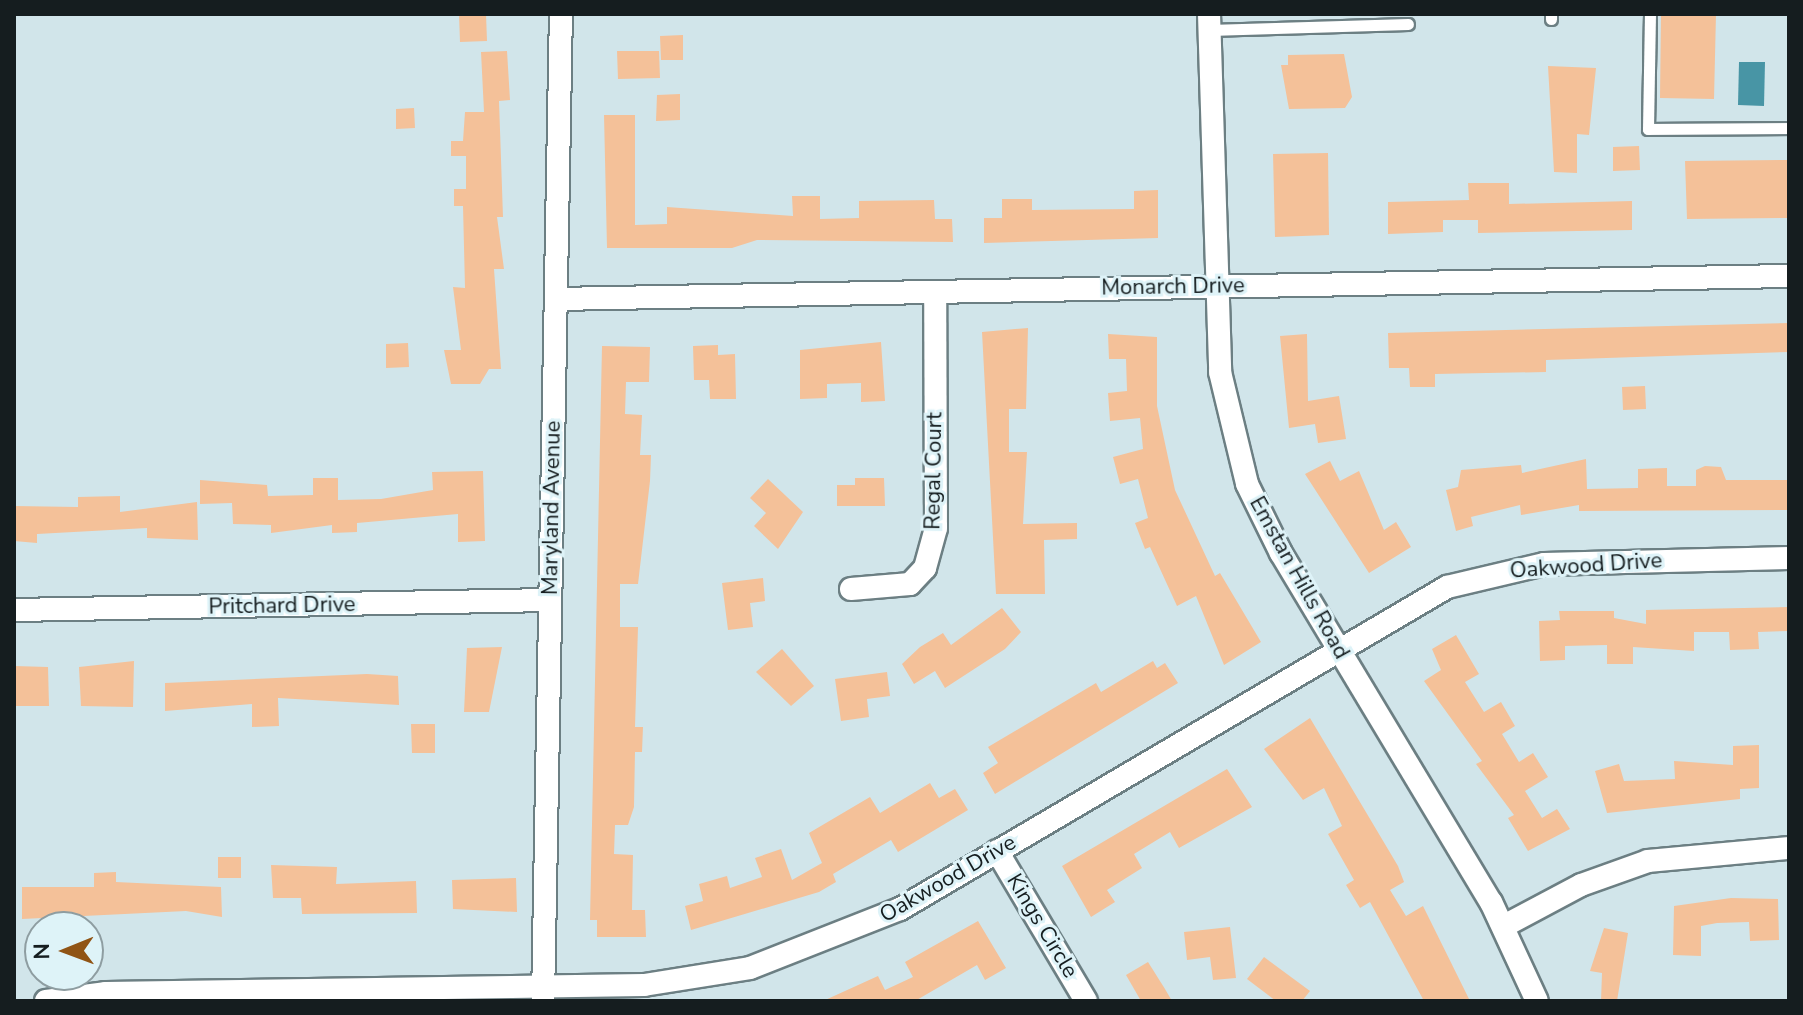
<!DOCTYPE html>
<style>
body{margin:0}
#map{position:relative;width:1803px;height:1015px;overflow:hidden;background:#d1e5ea;font-family:"Nunito Sans",sans-serif}
div>[style]{position:absolute}
.water>*{inset:0;background:#4895a5}
.building>*{inset:0;background:#f4c199}
.roads{filter:drop-shadow(2px 0 #6c7f83) drop-shadow(-2px 0 #6c7f83) drop-shadow(0 2px #6c7f83) drop-shadow(0 -2px #6c7f83)}
.lane>*{height:11px;margin:-5.5px;padding:0 5.5px;transform-origin:5.5px;border-radius:5.5px;background:#fff}
.street>*{height:22px;margin:-11px;padding:0 11px;transform-origin:11px;border-radius:11px;background:#fff}
span{translate:-50% -50%;white-space:nowrap;text-align:center;line-height:1.15;-webkit-text-stroke:6px #def3f8;paint-order:stroke}
.street-label{font-size:22px;color:#151d1f}
.frame{position:absolute;inset:0;border:16px solid #151d1f;pointer-events:none}
.north{position:absolute;left:24px;top:911px;width:80px;height:80px;box-sizing:border-box;background:#def3f8;border:2px solid #8e9da1;border-radius:50%;rotate:269deg;font-size:22px;font-weight:700;line-height:32px;text-align:center;color:#151d1f}
.north::after{content:'';display:block;margin:auto;width:28px;height:36px;background:#905415;clip-path:polygon(50% 0,100% 100%,50% 72%,0 100%)}
</style>
<div id="map">
<div class="water">
<i style="clip-path:polygon(1739px 62px,1765px 62px,1764px 106px,1738px 105px)"></i>
</div>
<div class="building">
<i style="clip-path:polygon(459px 14px,486px 14px,487px 41px,460px 42px)"></i>
<i style="clip-path:polygon(1661px 14px,1716px 14px,1714px 99px,1660px 98px)"></i>
<i style="clip-path:polygon(683px 35px,683px 60px,661px 60px,660px 36px)"></i>
<i style="clip-path:polygon(507px 51px,510px 100px,499px 101px,503px 217px,497px 217px,504px 269px,494px 269px,501px 369px,489px 369px,480px 384px,451px 384px,444px 350px,461px 350px,453px 287px,465px 288px,463px 206px,454px 206px,454px 189px,466px 189px,466px 156px,451px 156px,451px 141px,463px 141px,465px 112px,484px 112px,481px 52px)"></i>
<i style="clip-path:polygon(617px 51px,659px 51px,660px 78px,618px 79px)"></i>
<i style="clip-path:polygon(1344px 54px,1352px 97px,1345px 108px,1289px 109px,1281px 65px,1288px 65px,1288px 55px)"></i>
<i style="clip-path:polygon(1548px 66px,1596px 68px,1589px 135px,1577px 134px,1577px 173px,1554px 172px)"></i>
<i style="clip-path:polygon(680px 94px,680px 120px,656px 121px,657px 95px)"></i>
<i style="clip-path:polygon(414px 108px,415px 128px,396px 129px,396px 109px)"></i>
<i style="clip-path:polygon(604px 115px,635px 115px,635px 225px,667px 224px,667px 207px,793px 216px,792px 196px,820px 196px,820px 219px,859px 218px,859px 201px,934px 200px,935px 219px,952px 219px,953px 242px,757px 240px,732px 248px,607px 248px)"></i>
<i style="clip-path:polygon(1639px 146px,1640px 170px,1613px 171px,1613px 147px)"></i>
<i style="clip-path:polygon(1328px 153px,1329px 235px,1275px 237px,1273px 154px)"></i>
<i style="clip-path:polygon(1789px 160px,1789px 218px,1687px 219px,1685px 161px)"></i>
<i style="clip-path:polygon(1468px 183px,1509px 183px,1509px 204px,1632px 201px,1632px 230px,1478px 233px,1478px 220px,1443px 220px,1443px 232px,1388px 234px,1388px 202px,1469px 200px)"></i>
<i style="clip-path:polygon(1158px 190px,1158px 238px,984px 243px,984px 218px,1002px 218px,1002px 199px,1032px 199px,1032px 210px,1134px 209px,1134px 191px)"></i>
<i style="clip-path:polygon(1789px 323px,1789px 352px,1546px 360px,1546px 372px,1435px 374px,1435px 387px,1410px 387px,1409px 368px,1389px 368px,1388px 333px)"></i>
<i style="clip-path:polygon(1028px 328px,1026px 409px,1009px 409px,1009px 452px,1027px 452px,1023px 524px,1077px 523px,1077px 539px,1044px 540px,1045px 594px,996px 594px,982px 332px)"></i>
<i style="clip-path:polygon(1108px 334px,1157px 337px,1157px 406px,1175px 490px,1215px 576px,1220px 573px,1261px 642px,1224px 665px,1196px 596px,1177px 606px,1150px 547px,1145px 549px,1135px 523px,1148px 518px,1138px 479px,1120px 484px,1113px 457px,1143px 449px,1140px 418px,1110px 421px,1108px 393px,1127px 391px,1126px 359px,1109px 359px)"></i>
<i style="clip-path:polygon(1307px 334px,1308px 401px,1339px 396px,1346px 439px,1318px 443px,1315px 424px,1289px 428px,1280px 336px)"></i>
<i style="clip-path:polygon(881px 342px,885px 401px,861px 402px,861px 383px,827px 384px,827px 398px,800px 399px,800px 350px)"></i>
<i style="clip-path:polygon(408px 343px,409px 367px,386px 368px,386px 344px)"></i>
<i style="clip-path:polygon(718px 345px,718px 355px,735px 354px,736px 399px,710px 399px,709px 380px,694px 380px,693px 346px)"></i>
<i style="clip-path:polygon(602px 346px,650px 347px,649px 382px,626px 382px,625px 414px,642px 415px,640px 455px,651px 455px,650px 481px,638px 584px,620px 584px,620px 627px,638px 627px,635px 727px,643px 727px,642px 752px,635px 752px,634px 807px,628px 825px,615px 825px,614px 854px,633px 855px,632px 910px,645px 910px,646px 937px,597px 937px,597px 920px,590px 920px)"></i>
<i style="clip-path:polygon(1645px 386px,1646px 409px,1623px 410px,1622px 387px)"></i>
<i style="clip-path:polygon(1586px 459px,1587px 489px,1638px 488px,1638px 469px,1667px 468px,1667px 486px,1696px 486px,1696px 470px,1705px 466px,1721px 467px,1726px 480px,1789px 480px,1789px 510px,1579px 511px,1579px 505px,1521px 515px,1520px 505px,1471px 517px,1473px 526px,1456px 531px,1446px 490px,1458px 487px,1461px 470px,1521px 465px,1522px 473px)"></i>
<i style="clip-path:polygon(1330px 461px,1340px 481px,1359px 471px,1384px 530px,1396px 522px,1411px 547px,1369px 573px,1305px 474px)"></i>
<i style="clip-path:polygon(483px 471px,485px 541px,458px 542px,458px 514px,357px 523px,357px 532px,332px 533px,332px 525px,271px 533px,271px 525px,233px 524px,232px 503px,200px 504px,200px 480px,267px 485px,268px 496px,313px 495px,313px 478px,338px 478px,338px 500px,381px 499px,433px 490px,432px 472px)"></i>
<i style="clip-path:polygon(855px 478px,884px 478px,885px 506px,837px 506px,837px 485px,855px 485px)"></i>
<i style="clip-path:polygon(768px 479px,803px 512px,778px 549px,754px 526px,766px 513px,750px 498px)"></i>
<i style="clip-path:polygon(120px 496px,120px 512px,197px 502px,198px 540px,147px 538px,147px 528px,37px 534px,37px 543px,14px 541px,14px 506px,78px 507px,78px 497px)"></i>
<i style="clip-path:polygon(763px 578px,765px 601px,750px 603px,753px 627px,728px 630px,722px 583px)"></i>
<i style="clip-path:polygon(1789px 607px,1789px 631px,1758px 632px,1759px 649px,1730px 650px,1729px 632px,1694px 632px,1694px 651px,1633px 647px,1633px 664px,1607px 664px,1607px 645px,1565px 646px,1565px 660px,1540px 661px,1539px 621px,1560px 620px,1559px 611px,1614px 611px,1614px 618px,1646px 624px,1646px 610px)"></i>
<i style="clip-path:polygon(1002px 608px,1021px 632px,1005px 649px,945px 688px,935px 671px,914px 684px,902px 664px,920px 647px,943px 633px,951px 645px)"></i>
<i style="clip-path:polygon(1456px 635px,1479px 674px,1465px 682px,1484px 712px,1501px 702px,1515px 726px,1502px 734px,1519px 762px,1533px 753px,1548px 777px,1525px 791px,1542px 818px,1557px 809px,1570px 829px,1528px 851px,1508px 818px,1514px 815px,1476px 764px,1482px 761px,1424px 681px,1441px 670px,1432px 649px)"></i>
<i style="clip-path:polygon(502px 647px,489px 712px,464px 712px,467px 648px)"></i>
<i style="clip-path:polygon(782px 649px,814px 686px,791px 706px,756px 672px)"></i>
<i style="clip-path:polygon(134px 661px,133px 707px,81px 706px,79px 667px)"></i>
<i style="clip-path:polygon(1153px 661px,1157px 668px,1165px 663px,1178px 683px,995px 794px,983px 773px,998px 763px,988px 747px,1096px 683px,1101px 692px)"></i>
<i style="clip-path:polygon(14px 666px,48px 667px,49px 706px,16px 706px)"></i>
<i style="clip-path:polygon(887px 672px,890px 696px,867px 699px,869px 717px,841px 721px,835px 679px)"></i>
<i style="clip-path:polygon(367px 674px,398px 676px,399px 705px,278px 698px,279px 726px,252px 727px,252px 704px,165px 711px,165px 683px)"></i>
<i style="clip-path:polygon(1310px 718px,1398px 866px,1404px 882px,1390px 890px,1406px 916px,1423px 906px,1470px 1001px,1424px 1001px,1370px 902px,1360px 908px,1346px 885px,1354px 880px,1328px 834px,1342px 826px,1324px 788px,1303px 800px,1264px 749px)"></i>
<i style="clip-path:polygon(411px 724px,435px 724px,435px 753px,412px 753px)"></i>
<i style="clip-path:polygon(1759px 745px,1759px 788px,1740px 789px,1740px 799px,1607px 813px,1595px 771px,1619px 764px,1624px 781px,1675px 779px,1674px 761px,1733px 765px,1733px 746px)"></i>
<i style="clip-path:polygon(1227px 769px,1252px 807px,1179px 848px,1170px 832px,1134px 854px,1142px 868px,1107px 890px,1115px 902px,1091px 917px,1062px 866px)"></i>
<i style="clip-path:polygon(930px 783px,939px 798px,955px 789px,968px 810px,898px 852px,891px 840px,833px 874px,836px 882px,819px 892px,691px 930px,685px 906px,703px 901px,699px 884px,727px 876px,730px 888px,762px 877px,755px 858px,781px 849px,792px 880px,822px 863px,809px 833px,870px 797px,880px 813px)"></i>
<i style="clip-path:polygon(218px 857px,241px 857px,241px 878px,218px 878px)"></i>
<i style="clip-path:polygon(271px 865px,337px 867px,336px 884px,416px 881px,417px 913px,302px 914px,301px 898px,273px 898px)"></i>
<i style="clip-path:polygon(116px 872px,116px 882px,221px 887px,222px 917px,186px 911px,22px 919px,22px 887px,94px 887px,94px 873px)"></i>
<i style="clip-path:polygon(516px 878px,517px 912px,453px 909px,452px 880px)"></i>
<i style="clip-path:polygon(1731px 898px,1778px 899px,1779px 940px,1750px 941px,1749px 922px,1717px 923px,1701px 926px,1701px 956px,1673px 955px,1674px 906px)"></i>
<i style="clip-path:polygon(978px 921px,1006px 968px,985px 980px,977px 965px,915px 1001px,823px 1001px,878px 976px,885px 990px,913px 977px,905px 962px)"></i>
<i style="clip-path:polygon(1230px 927px,1236px 978px,1213px 980px,1210px 957px,1187px 960px,1184px 932px)"></i>
<i style="clip-path:polygon(1604px 928px,1628px 933px,1617px 1001px,1601px 1001px,1602px 973px,1590px 971px)"></i>
<i style="clip-path:polygon(1264px 957px,1310px 991px,1302px 1001px,1276px 1001px,1247px 979px)"></i>
<i style="clip-path:polygon(1148px 962px,1165px 989px,1172px 1001px,1141px 1001px,1126px 975px)"></i>
</div>
<div class="roads">
<div class="lane">
<i style="left:1551px;top:14px;width:5px;rotate:90deg"></i>
<i style="left:1650px;top:14px;width:115px;rotate:91deg"></i>
<i style="left:1648px;top:129px;width:141px;rotate:-0.4deg"></i>
<i style="left:1209px;top:30px;width:199px;rotate:-1.7deg"></i>
</div>
<div class="street">
<i style="left:1209px;top:14px;width:358px;rotate:88.2deg"></i>
<i style="left:1220px;top:372px;width:115px;rotate:76.4deg"></i>
<i style="left:1247px;top:484px;width:77px;rotate:63.8deg"></i>
<i style="left:1281px;top:553px;width:407px;rotate:59deg"></i>
<i style="left:1491px;top:902px;width:109px;rotate:65.1deg"></i>
<i style="left:556px;top:299px;width:1233px;rotate:-1.07deg"></i>
<i style="left:851px;top:589px;width:59px;rotate:-4.8deg"></i>
<i style="left:910px;top:584px;width:22px;rotate:-47deg"></i>
<i style="left:925px;top:568px;width:41px;rotate:-74.6deg"></i>
<i style="left:936px;top:528px;width:236px;rotate:-90.2deg"></i>
<i style="left:14px;top:610px;width:536px;rotate:-1.07deg"></i>
<i style="left:997px;top:851px;width:174px;rotate:59.3deg"></i>
<i style="left:1504px;top:926px;width:87px;rotate:-28deg"></i>
<i style="left:1581px;top:885px;width:71px;rotate:-19.7deg"></i>
<i style="left:1648px;top:861px;width:142px;rotate:-5.3deg"></i>
<i style="left:46px;top:1001px;width:61px;rotate:-7.6deg"></i>
<i style="left:106px;top:993px;width:538px;rotate:-0.85deg"></i>
<i style="left:644px;top:985px;width:107px;rotate:-9.1deg"></i>
<i style="left:750px;top:968px;width:161px;rotate:-21.5deg"></i>
<i style="left:900px;top:909px;width:635px;rotate:-30.48deg"></i>
<i style="left:1447px;top:587px;width:100px;rotate:-13.3deg"></i>
<i style="left:1544px;top:564px;width:245px;rotate:-1.4deg"></i>
<i style="left:543px;top:1001px;width:987px;rotate:-88.96deg"></i>
</div>
</div>
<div class="street-label">
<span style="left:1173px;top:287px;rotate:-1deg">Monarch Drive</span>
<span style="left:934px;top:471px;rotate:-89deg">Regal Court</span>
<span style="left:552px;top:508px;rotate:-89deg">Maryland Avenue</span>
<span style="left:1586px;top:566px;rotate:-4deg">Oakwood Drive</span>
<span style="left:1299px;top:578px;rotate:61deg">Emstan Hills Road</span>
<span style="left:282px;top:606px;rotate:-1deg">Pritchard Drive</span>
<span style="left:948px;top:879px;rotate:-30deg">Oakwood Drive</span>
<span style="left:1042px;top:926px;rotate:59deg">Kings Circle</span>
</div>
<div class="frame"></div>
<div class="north">N</div>
</div>
